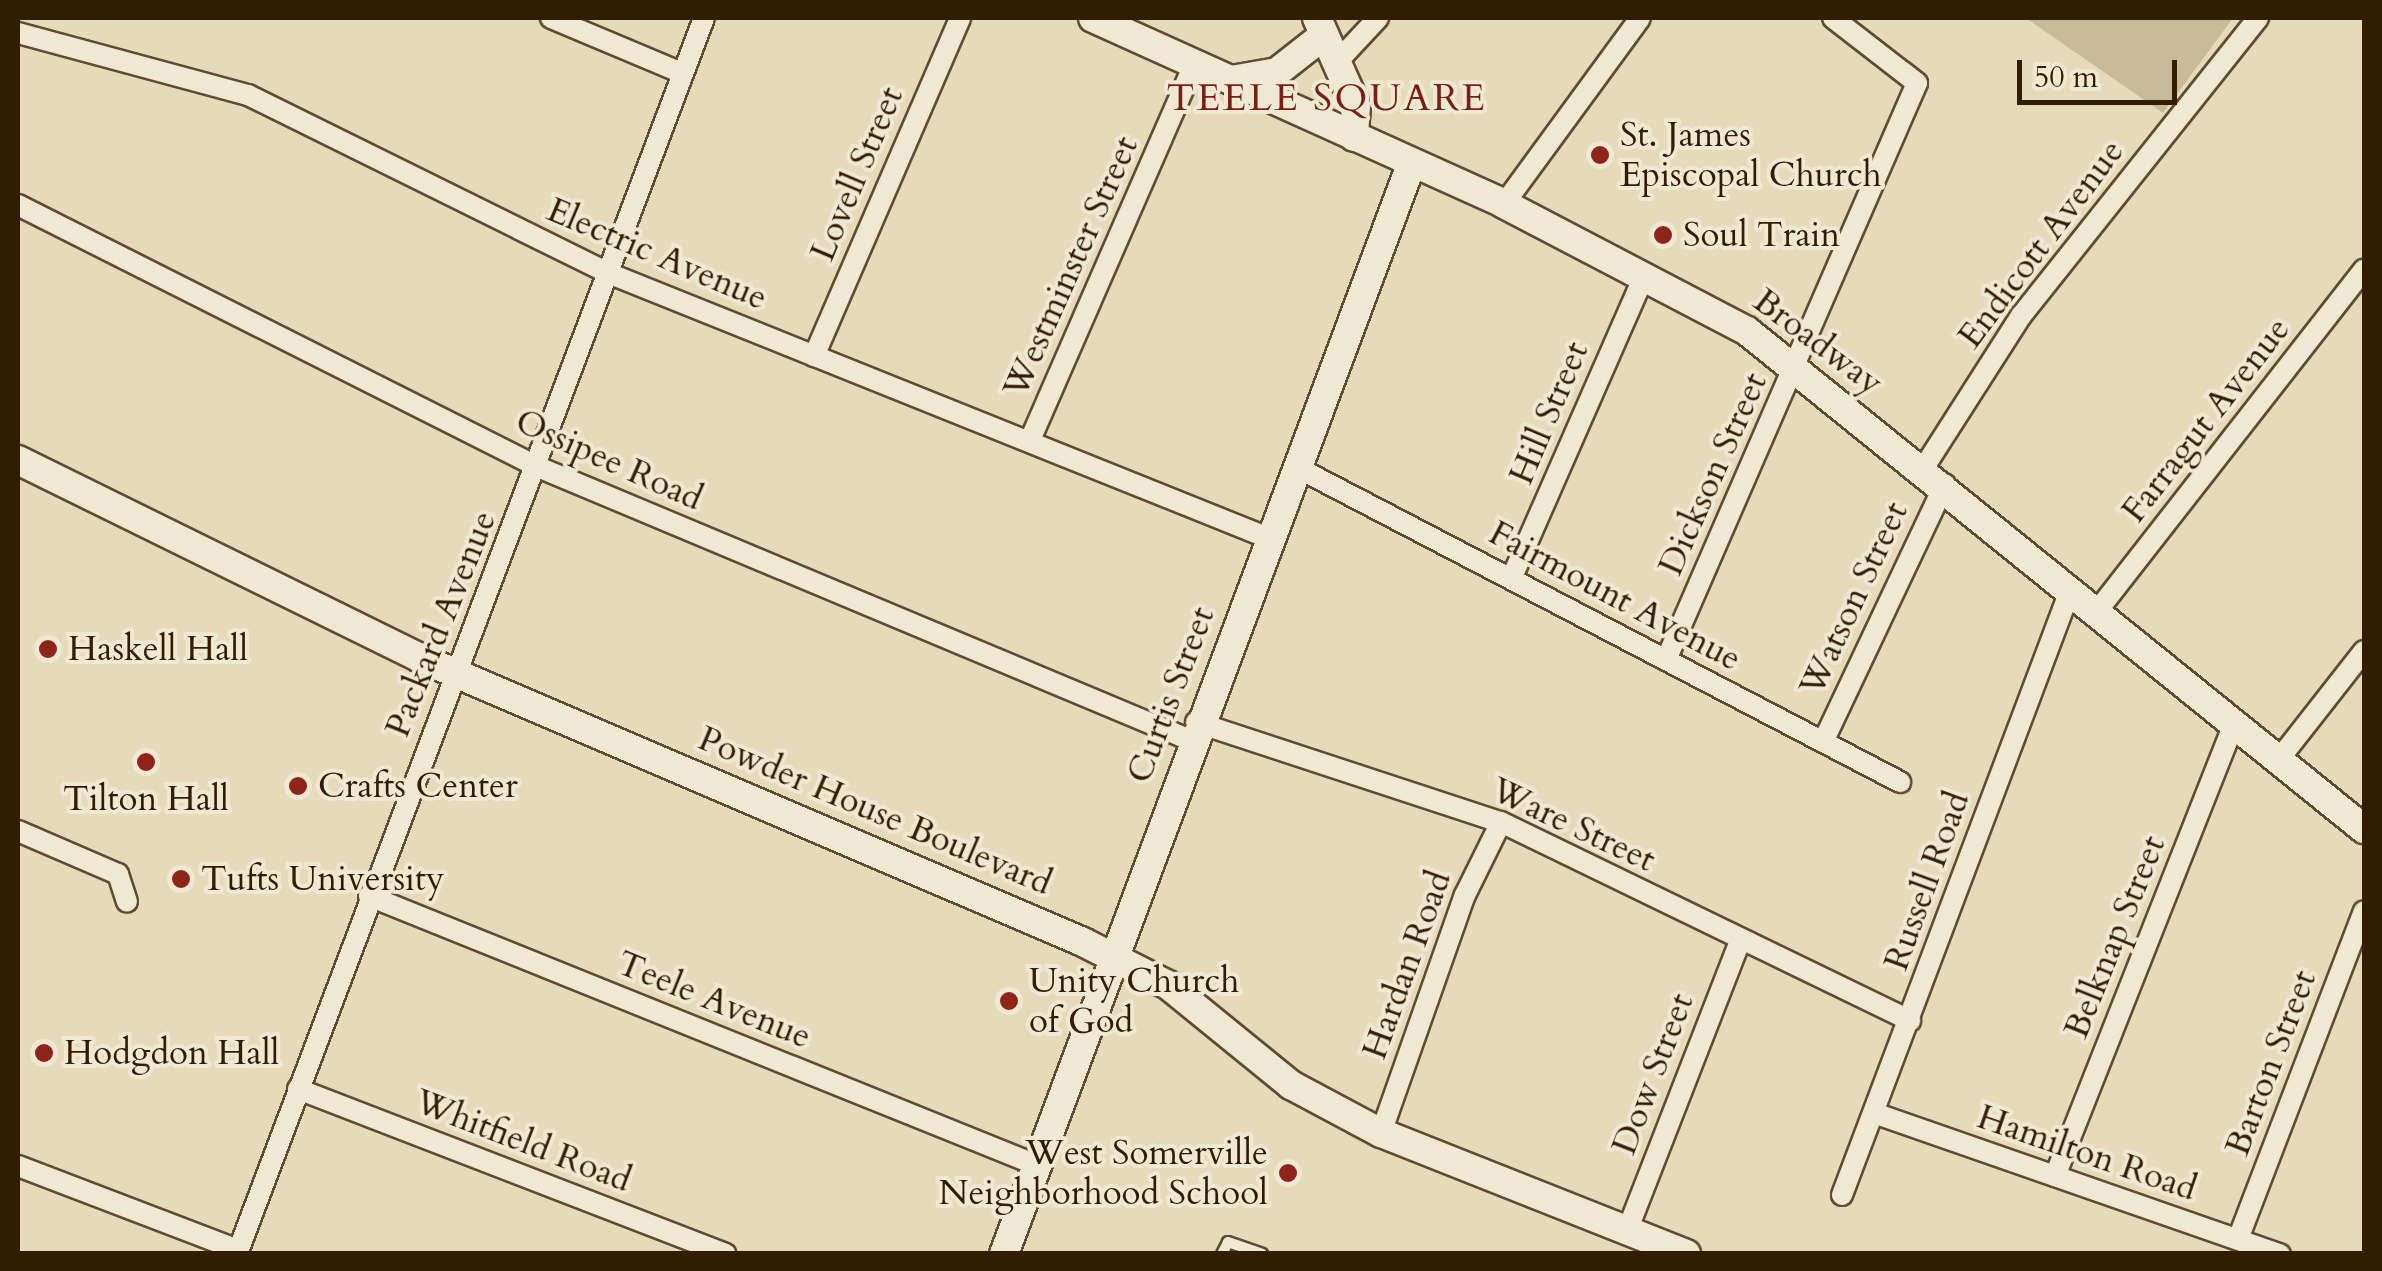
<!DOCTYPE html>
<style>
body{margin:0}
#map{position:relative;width:2382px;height:1271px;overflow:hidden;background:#e6dbb9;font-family:Cardo,serif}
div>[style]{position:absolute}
.green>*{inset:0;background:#c7bb9a}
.roads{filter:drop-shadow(2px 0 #5e4d2e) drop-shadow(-2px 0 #5e4d2e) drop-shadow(0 2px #5e4d2e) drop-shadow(0 -2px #5e4d2e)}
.lane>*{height:10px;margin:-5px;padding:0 5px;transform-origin:5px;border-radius:5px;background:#efe8d2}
.street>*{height:20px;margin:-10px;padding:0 10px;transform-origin:10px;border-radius:10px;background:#efe8d2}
.secondary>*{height:28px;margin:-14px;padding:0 14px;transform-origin:14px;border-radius:14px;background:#efe8d2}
.dots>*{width:28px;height:28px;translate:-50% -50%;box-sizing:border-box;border:5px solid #efe8d2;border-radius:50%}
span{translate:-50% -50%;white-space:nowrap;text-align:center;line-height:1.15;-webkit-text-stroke:8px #efe8d2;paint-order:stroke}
.poi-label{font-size:35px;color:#311e00}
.left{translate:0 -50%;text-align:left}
.right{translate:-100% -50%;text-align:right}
.street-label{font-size:35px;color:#311e00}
.neighbourhood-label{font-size:38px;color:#7a1f14;letter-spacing:2.5px}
.frame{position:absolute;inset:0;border:20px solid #311e00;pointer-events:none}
.scale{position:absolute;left:2017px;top:60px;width:160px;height:45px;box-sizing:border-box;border:5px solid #311e00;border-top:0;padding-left:12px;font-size:30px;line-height:35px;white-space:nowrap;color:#311e00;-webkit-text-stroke:8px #efe8d2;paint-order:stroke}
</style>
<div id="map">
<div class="green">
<i style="clip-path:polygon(2026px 18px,2233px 18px,2163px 113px)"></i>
</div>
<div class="roads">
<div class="lane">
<i style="left:1222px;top:1254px;width:13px;rotate:-63deg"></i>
<i style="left:1228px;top:1242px;width:36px;rotate:19deg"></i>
</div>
<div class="street">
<i style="left:551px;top:18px;width:142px;rotate:22.8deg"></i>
<i style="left:18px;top:33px;width:238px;rotate:15.1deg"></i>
<i style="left:248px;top:95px;width:402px;rotate:26.3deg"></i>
<i style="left:608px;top:273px;width:714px;rotate:21.86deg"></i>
<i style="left:1336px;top:63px;width:62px;rotate:-47deg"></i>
<i style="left:1504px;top:204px;width:230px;rotate:-53.8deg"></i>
<i style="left:18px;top:205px;width:582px;rotate:26.74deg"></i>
<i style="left:538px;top:467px;width:707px;rotate:22.72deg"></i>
<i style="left:814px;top:356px;width:368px;rotate:-66.6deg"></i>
<i style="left:1030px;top:440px;width:412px;rotate:-66.4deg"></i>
<i style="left:1300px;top:469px;width:677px;rotate:27.55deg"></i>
<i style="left:1923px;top:469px;width:182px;rotate:-57.4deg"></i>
<i style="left:2021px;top:316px;width:381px;rotate:-51.5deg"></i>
<i style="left:1512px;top:577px;width:331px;rotate:-66.3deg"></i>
<i style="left:2098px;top:610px;width:432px;rotate:-52deg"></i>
<i style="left:1666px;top:660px;width:629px;rotate:-66.49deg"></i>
<i style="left:1917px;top:83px;width:106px;rotate:-142.3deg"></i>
<i style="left:1196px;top:722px;width:321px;rotate:18.2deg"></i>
<i style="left:1501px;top:822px;width:455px;rotate:25.9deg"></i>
<i style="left:1823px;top:742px;width:285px;rotate:-64.7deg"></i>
<i style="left:2280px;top:758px;width:136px;rotate:-51.9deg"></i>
<i style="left:18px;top:831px;width:109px;rotate:23.3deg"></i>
<i style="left:118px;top:874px;width:29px;rotate:72deg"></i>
<i style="left:369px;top:896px;width:717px;rotate:21.95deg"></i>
<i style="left:298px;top:1089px;width:458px;rotate:21.1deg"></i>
<i style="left:1874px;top:1113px;width:430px;rotate:19.2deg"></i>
<i style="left:1381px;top:1133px;width:252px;rotate:-70.6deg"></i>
<i style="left:1465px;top:895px;width:81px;rotate:-63.7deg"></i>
<i style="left:18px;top:1166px;width:235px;rotate:20.9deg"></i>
<i style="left:2055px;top:1176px;width:488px;rotate:-68.4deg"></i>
<i style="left:1842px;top:1195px;width:649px;rotate:-69.33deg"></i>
<i style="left:1627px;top:1231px;width:311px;rotate:-68.7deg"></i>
<i style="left:2238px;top:1239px;width:351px;rotate:-69deg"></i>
<i style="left:237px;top:1254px;width:1321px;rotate:-69.3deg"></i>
</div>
<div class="secondary">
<i style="left:1093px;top:18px;width:451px;rotate:24.3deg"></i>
<i style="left:1504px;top:204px;width:274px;rotate:27.6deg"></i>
<i style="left:1747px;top:331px;width:793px;rotate:38.91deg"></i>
<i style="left:1317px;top:18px;width:96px;rotate:66.1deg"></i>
<i style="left:1356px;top:106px;width:31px;rotate:94deg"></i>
<i style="left:1231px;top:80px;width:47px;rotate:-9.9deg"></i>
<i style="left:1277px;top:72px;width:60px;rotate:-38.2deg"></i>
<i style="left:18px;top:460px;width:448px;rotate:26.2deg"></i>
<i style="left:420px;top:658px;width:721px;rotate:23.19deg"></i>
<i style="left:1083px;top:942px;width:95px;rotate:26.8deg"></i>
<i style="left:1168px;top:985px;width:159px;rotate:39.1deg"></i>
<i style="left:1291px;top:1085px;width:102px;rotate:28.1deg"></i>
<i style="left:1381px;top:1133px;width:328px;rotate:21.6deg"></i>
<i style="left:1004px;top:1254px;width:1163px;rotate:-69.51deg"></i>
</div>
</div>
<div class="dots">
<i style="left:1600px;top:155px;background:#8f2418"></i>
<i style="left:1663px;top:235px;background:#8f2418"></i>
<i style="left:48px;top:649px;background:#8f2418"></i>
<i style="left:146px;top:762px;background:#8f2418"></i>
<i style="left:298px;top:786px;background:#8f2418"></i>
<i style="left:181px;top:879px;background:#8f2418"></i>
<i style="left:1009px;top:1001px;background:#8f2418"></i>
<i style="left:44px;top:1053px;background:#8f2418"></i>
<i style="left:1288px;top:1173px;background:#8f2418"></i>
</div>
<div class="poi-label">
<span class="left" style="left:1620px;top:155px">St. James<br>Episcopal Church</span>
<span class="left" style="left:1683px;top:235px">Soul Train</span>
<span class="left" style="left:68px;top:649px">Haskell Hall</span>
<span class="left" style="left:318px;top:786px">Crafts Center</span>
<span style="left:146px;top:799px">Tilton Hall</span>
<span class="left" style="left:201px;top:879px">Tufts University</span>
<span class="left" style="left:1029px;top:1001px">Unity Church<br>of God</span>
<span class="left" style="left:64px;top:1053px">Hodgdon Hall</span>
<span class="right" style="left:1268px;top:1173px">West Somerville<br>Neighborhood School</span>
</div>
<div class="street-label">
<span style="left:857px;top:174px;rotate:-67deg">Lovell Street</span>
<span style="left:2041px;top:244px;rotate:-53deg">Endicott Avenue</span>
<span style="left:657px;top:254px;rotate:23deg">Electric Avenue</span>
<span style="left:1071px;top:267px;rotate:-66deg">Westminster Street</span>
<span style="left:1818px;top:342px;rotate:37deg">Broadway</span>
<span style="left:1549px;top:413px;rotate:-67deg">Hill Street</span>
<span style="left:2206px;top:420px;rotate:-52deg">Farragut Avenue</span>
<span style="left:609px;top:460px;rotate:24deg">Ossipee Road</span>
<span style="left:1713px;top:474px;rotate:-66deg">Dickson Street</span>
<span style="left:1615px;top:596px;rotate:28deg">Fairmount Avenue</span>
<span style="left:1854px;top:599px;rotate:-65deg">Watson Street</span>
<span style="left:441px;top:624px;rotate:-68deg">Packard Avenue</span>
<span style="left:1171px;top:695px;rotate:-69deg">Curtis Street</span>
<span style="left:875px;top:811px;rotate:23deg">Powder House Boulevard</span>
<span style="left:1573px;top:825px;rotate:25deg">Ware Street</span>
<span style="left:1927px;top:881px;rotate:-70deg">Russell Road</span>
<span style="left:2115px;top:937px;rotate:-68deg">Belknap Street</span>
<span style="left:1407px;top:965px;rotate:-70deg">Hardan Road</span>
<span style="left:714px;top:1000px;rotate:22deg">Teele Avenue</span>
<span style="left:2271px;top:1063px;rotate:-69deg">Barton Street</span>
<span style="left:1653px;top:1074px;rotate:-69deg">Dow Street</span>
<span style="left:523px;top:1141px;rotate:21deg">Whitfield Road</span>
<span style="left:2087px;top:1153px;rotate:19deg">Hamilton Road</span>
</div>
<div class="neighbourhood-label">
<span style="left:1327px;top:99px">TEELE SQUARE</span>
</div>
<div class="frame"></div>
<div class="scale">50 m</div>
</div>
